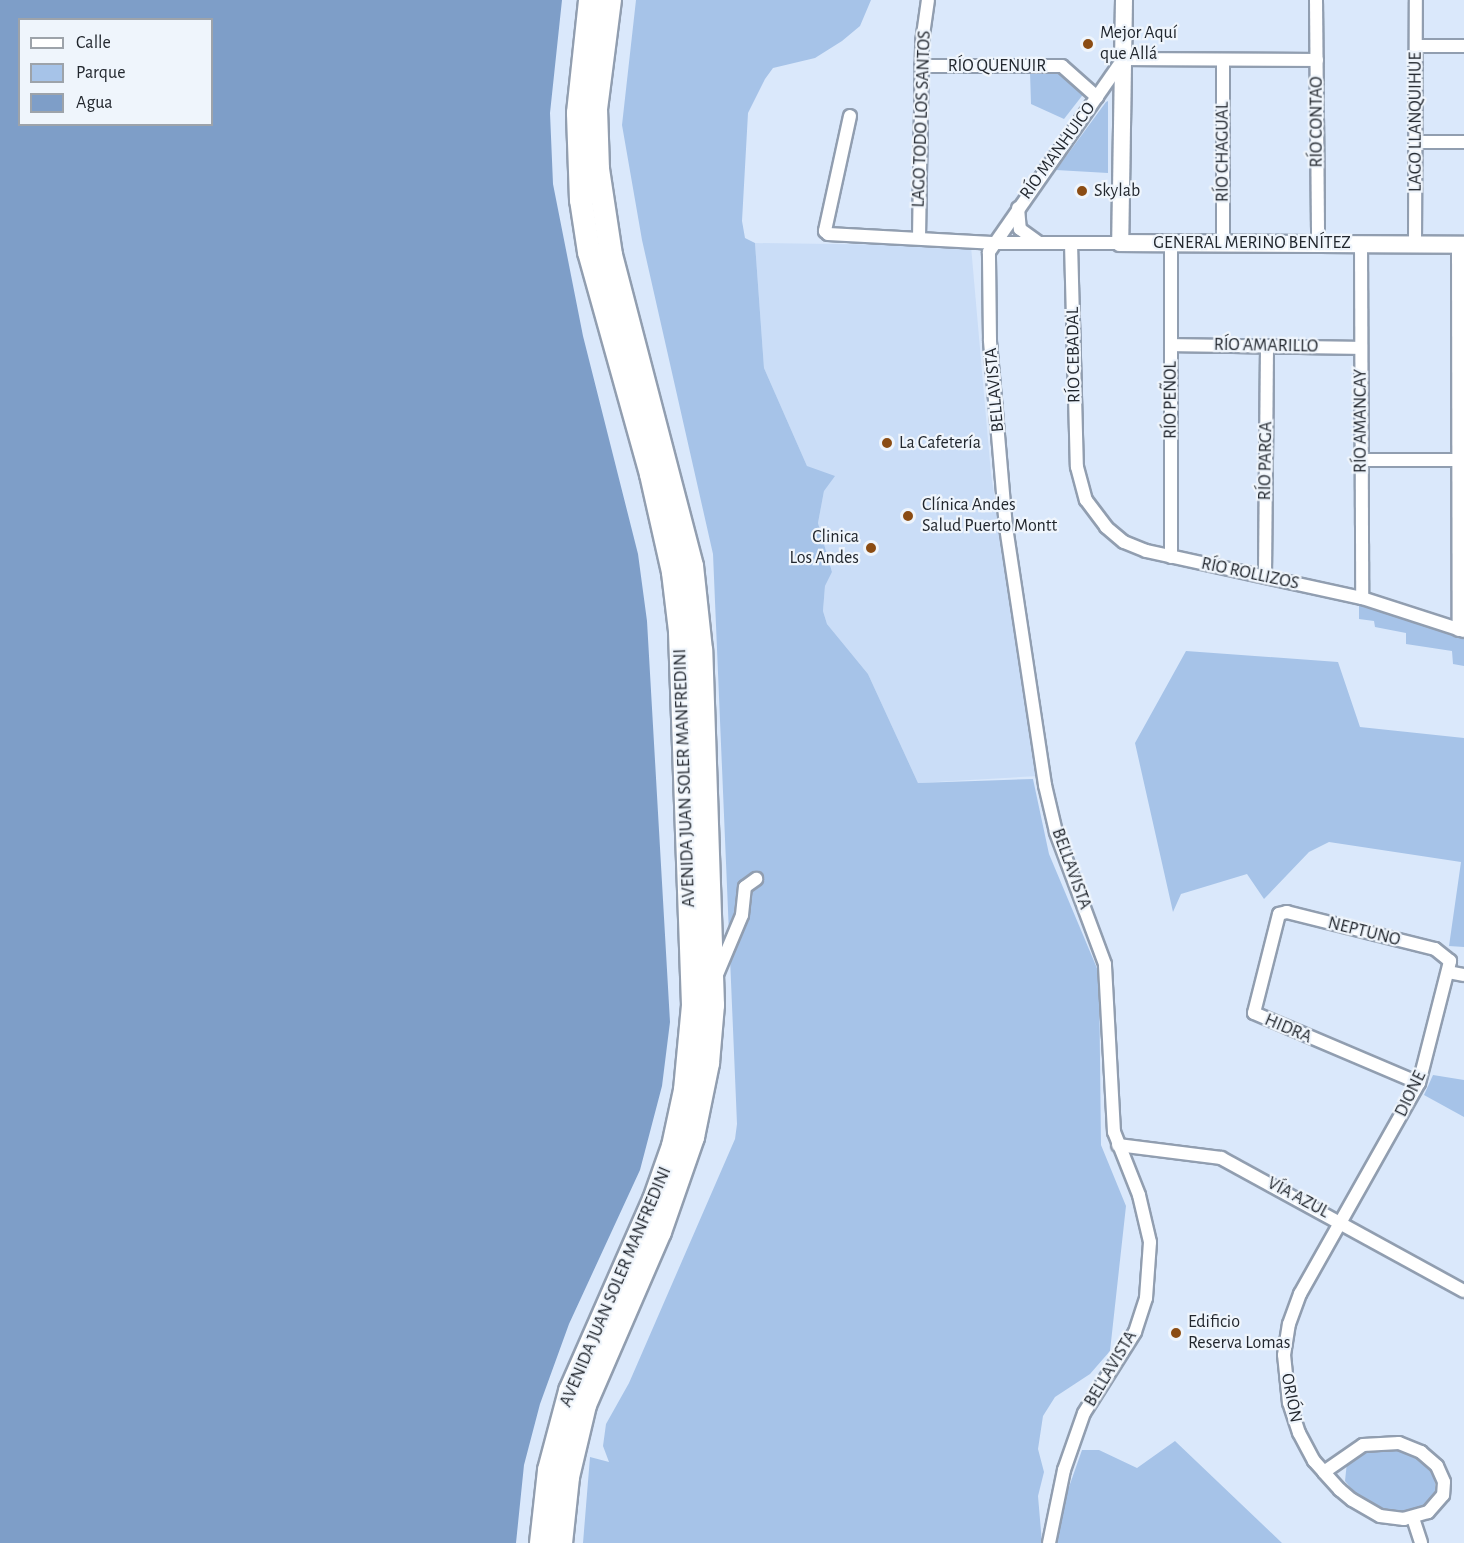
<!DOCTYPE html>
<meta charset="utf-8">
<style>
body{margin:0}
#map{position:relative;width:1464px;height:1543px;overflow:hidden;background:#dae8fb;font-family:"Alegreya Sans",sans-serif}
div>[style]{position:absolute}
.built>*{inset:0;background:#caddf7}
.green>*{inset:0;background:#a6c3e8}
.water>*{inset:0;background:#7e9ec8}
.roads{filter:drop-shadow(2px 0 #919eb0) drop-shadow(-2px 0 #919eb0) drop-shadow(0 2px #919eb0) drop-shadow(0 -2px #919eb0)}
.street>*{height:12px;margin:-6px;padding:0 6px;transform-origin:6px;border-radius:6px;background:#fff}
.secondary>*{height:16px;margin:-8px;padding:0 8px;transform-origin:8px;border-radius:8px;background:#fff}
.highway>*{height:22px;margin:-11px;padding:0 11px;transform-origin:11px;border-radius:11px;background:#fff}
.dots>*{width:16px;height:16px;translate:-50% -50%;box-sizing:border-box;border:3px solid #eff5fc;border-radius:50%}
span{translate:-50% -50%;white-space:nowrap;text-align:center;line-height:1.15;-webkit-text-stroke:4.5px #eff5fc;paint-order:stroke}
.poi-label{font-size:18px;color:#22272e}
.left{translate:0 -50%;text-align:left}
.right{translate:-100% -50%;text-align:right}
.street-label{font-size:18px;color:#22272e}
.legend{position:absolute;left:18px;top:18px;width:195px;height:108px;box-sizing:border-box;background:#eff5fc;border:2px solid #9da3aa;margin:0;padding:8px 10px;list-style:none;font-size:18px;color:#22272e}
.legend li{display:flex;align-items:center;gap:12px;height:30px}
.legend b{width:30px;border:2px solid #9da3aa}
</style>
<div id="map">
<div class="built">
<i style="clip-path:polygon(755px 243px,971px 246px,991px 474px,1038px 776px,918px 783px,868px 674px,827px 624px,823px 611px,825px 586px,832px 572px,818px 523px,824px 491px,807px 466px,764px 368px)"></i>
</div>
<div class="green">
<i style="clip-path:polygon(636px 0,871px 0,860px 26px,842px 41px,815px 58px,773px 68px,765px 79px,748px 113px,742px 221px,745px 238px,755px 243px,764px 368px,807px 466px,835px 476px,824px 491px,818px 523px,832px 572px,825px 586px,823px 611px,827px 624px,868px 674px,918px 783px,1033px 779px,1049px 854px,1099px 973px,1101px 1145px,1126px 1206px,1110px 1351px,1090px 1374px,1055px 1397px,1043px 1416px,1038px 1449px,1044px 1472px,1038px 1496px,1042px 1543px,583px 1543px,590px 1457px,609px 1462px,603px 1446px,606px 1424px,629px 1383px,735px 1139px,737px 1124px,713px 554px,642px 240px,622px 125px)"></i>
<i style="clip-path:polygon(1030px 72px,1065px 73px,1085px 92px,1064px 119px,1031px 104px)"></i>
<i style="clip-path:polygon(1108px 101px,1108px 173px,1056px 170px,1106px 102px)"></i>
<i style="clip-path:polygon(1359px 603px,1464px 636px,1464px 666px,1453px 664px,1452px 651px,1406px 644px,1406px 633px,1375px 627px,1374px 621px,1359px 619px)"></i>
<i style="clip-path:polygon(1186px 651px,1338px 662px,1360px 727px,1464px 738px,1464px 947px,1449px 946px,1461px 862px,1329px 842px,1309px 852px,1264px 899px,1247px 874px,1181px 894px,1173px 912px,1135px 743px)"></i>
<i style="clip-path:polygon(1433px 1075px,1464px 1080px,1464px 1117px,1424px 1095px)"></i>
<i style="clip-path:polygon(1175px 1441px,1282px 1543px,1055px 1543px,1063px 1504px,1082px 1450px,1099px 1450px,1137px 1468px)"></i>
<i style="clip-path:polygon(1394px 1449px,1420px 1459px,1434px 1472px,1436px 1495px,1422px 1508px,1407px 1512px,1382px 1510px,1359px 1498px,1345px 1481px,1347px 1462px,1364px 1451px)"></i>
</div>
<div class="water">
<i style="clip-path:polygon(evenodd,0 0,562px 0,550px 113px,553px 184px,583px 336px,638px 554px,647px 621px,670px 1022px,662px 1086px,640px 1170px,569px 1324px,540px 1404px,524px 1465px,516px 1543px,0 1543px,0 0,20px 20px,212px 20px,212px 124px,20px 124px,20px 20px)"></i>
</div>
<div class="roads">
<div class="street">
<i style="left:1316px;top:0;width:244px;rotate:89.5deg"></i>
<i style="left:1416px;top:46px;width:48px"></i>
<i style="left:921px;top:66px;width:141px"></i>
<i style="left:1062px;top:66px;width:47px;rotate:41.5deg"></i>
<i style="left:850px;top:116px;width:118px;rotate:102.3deg"></i>
<i style="left:825px;top:231px;width:4px;rotate:45deg"></i>
<i style="left:828px;top:234px;width:164px;rotate:3.1deg"></i>
<i style="left:992px;top:243px;width:128px"></i>
<i style="left:1416px;top:142px;width:48px"></i>
<i style="left:1018px;top:208px;width:21px;rotate:85deg"></i>
<i style="left:1020px;top:229px;width:24px;rotate:36deg"></i>
<i style="left:919px;top:238px;width:196px;rotate:-89.1deg"></i>
<i style="left:922px;top:42px;width:42px;rotate:-81.9deg"></i>
<i style="left:1071px;top:243px;width:224px;rotate:88.5deg"></i>
<i style="left:1077px;top:467px;width:34px;rotate:75deg"></i>
<i style="left:1086px;top:500px;width:34px;rotate:53deg"></i>
<i style="left:1106px;top:527px;width:23px;rotate:40deg"></i>
<i style="left:1124px;top:542px;width:24px;rotate:22deg"></i>
<i style="left:1146px;top:551px;width:221px;rotate:12.3deg"></i>
<i style="left:1362px;top:598px;width:107px;rotate:17.9deg"></i>
<i style="left:1171px;top:243px;width:314px;rotate:90deg"></i>
<i style="left:1223px;top:243px;width:183px;rotate:-90deg"></i>
<i style="left:1361px;top:244px;width:354px;rotate:89.8deg"></i>
<i style="left:1415px;top:245px;width:245px;rotate:-89.8deg"></i>
<i style="left:1458px;top:245px;width:385px;rotate:89.9deg"></i>
<i style="left:1171px;top:345px;width:190px;rotate:0.9deg"></i>
<i style="left:1362px;top:460px;width:102px"></i>
<i style="left:1265px;top:576px;width:230px;rotate:-89.5deg"></i>
<i style="left:1448px;top:972px;width:16px;rotate:11deg"></i>
<i style="left:716px;top:977px;width:67px;rotate:-67.2deg"></i>
<i style="left:742px;top:915px;width:28px;rotate:-84deg"></i>
<i style="left:745px;top:887px;width:14px;rotate:-36deg"></i>
<i style="left:1118px;top:1145px;width:104px;rotate:7.2deg"></i>
<i style="left:1221px;top:1158px;width:277px;rotate:28.7deg"></i>
<i style="left:1324px;top:1472px;width:47px;rotate:-34.7deg"></i>
<i style="left:1363px;top:1445px;width:36px;rotate:-3deg"></i>
<i style="left:1399px;top:1443px;width:24px;rotate:22deg"></i>
<i style="left:1421px;top:1452px;width:21px;rotate:41deg"></i>
<i style="left:1437px;top:1466px;width:17px;rotate:66deg"></i>
<i style="left:1444px;top:1482px;width:13px;rotate:94deg"></i>
<i style="left:1443px;top:1495px;width:23px;rotate:131deg"></i>
<i style="left:1428px;top:1512px;width:25px;rotate:164deg"></i>
<i style="left:1404px;top:1519px;width:24px;rotate:-173deg"></i>
<i style="left:1380px;top:1516px;width:32px;rotate:-150deg"></i>
<i style="left:1352px;top:1500px;width:16px;rotate:-140deg"></i>
<i style="left:1340px;top:1490px;width:24px;rotate:-132deg"></i>
<i style="left:1324px;top:1472px;width:15px;rotate:-132deg"></i>
<i style="left:1314px;top:1461px;width:32px;rotate:-118deg"></i>
<i style="left:1299px;top:1433px;width:32px;rotate:-108deg"></i>
<i style="left:1289px;top:1403px;width:48px;rotate:-95.9deg"></i>
<i style="left:1284px;top:1355px;width:31px;rotate:-81deg"></i>
<i style="left:1289px;top:1324px;width:32px;rotate:-70deg"></i>
<i style="left:1300px;top:1294px;width:242px;rotate:-60.6deg"></i>
<i style="left:1419px;top:1083px;width:126px;rotate:-75.7deg"></i>
<i style="left:1450px;top:961px;width:19px;rotate:-141deg"></i>
<i style="left:1435px;top:949px;width:153px;rotate:-166deg"></i>
<i style="left:1287px;top:912px;width:8px;rotate:166deg"></i>
<i style="left:1279px;top:914px;width:102px;rotate:104.2deg"></i>
<i style="left:1254px;top:1013px;width:179px;rotate:23deg"></i>
<i style="left:1413px;top:1518px;width:26px;rotate:72deg"></i>
<i style="left:1049px;top:1543px;width:75px;rotate:-78.4deg"></i>
<i style="left:1064px;top:1470px;width:60px;rotate:-70.7deg"></i>
<i style="left:1084px;top:1413px;width:96px;rotate:-57.8deg"></i>
<i style="left:1135px;top:1332px;width:36px;rotate:-72deg"></i>
<i style="left:1146px;top:1298px;width:56px;rotate:-85.9deg"></i>
<i style="left:1150px;top:1242px;width:48px;rotate:-103.2deg"></i>
<i style="left:1139px;top:1195px;width:68px;rotate:-111.6deg"></i>
<i style="left:1114px;top:1132px;width:168px;rotate:-93.1deg"></i>
<i style="left:1105px;top:964px;width:141px;rotate:-110.4deg"></i>
<i style="left:1056px;top:832px;width:48px;rotate:-103.2deg"></i>
<i style="left:1045px;top:785px;width:260px;rotate:-98.6deg"></i>
<i style="left:1006px;top:528px;width:189px;rotate:-94.9deg"></i>
<i style="left:990px;top:340px;width:88px;rotate:-90.7deg"></i>
<i style="left:989px;top:252px;width:235px;rotate:-55.2deg"></i>
<i style="left:1123px;top:59px;width:194px;rotate:0.3deg"></i>
</div>
<div class="secondary">
<i style="left:1124px;top:0;width:243px;rotate:90.9deg"></i>
<i style="left:1120px;top:243px;width:344px;rotate:0.3deg"></i>
</div>
<div class="highway">
<i style="left:541px;top:1543px;width:73px;rotate:-83.7deg"></i>
<i style="left:549px;top:1470px;width:82px;rotate:-75.1deg"></i>
<i style="left:570px;top:1391px;width:209px;rotate:-66.3deg"></i>
<i style="left:654px;top:1200px;width:57px;rotate:-70.6deg"></i>
<i style="left:673px;top:1146px;width:57px;rotate:-77.9deg"></i>
<i style="left:685px;top:1090px;width:85px;rotate:-84.6deg"></i>
<i style="left:693px;top:1005px;width:374px;rotate:-92deg"></i>
<i style="left:680px;top:631px;width:59px;rotate:-96.8deg"></i>
<i style="left:673px;top:572px;width:100px;rotate:-102.7deg"></i>
<i style="left:651px;top:474px;width:230px;rotate:-105.6deg"></i>
<i style="left:589px;top:252px;width:53px;rotate:-98.7deg"></i>
<i style="left:581px;top:200px;width:87px;rotate:-92deg"></i>
<i style="left:578px;top:113px;width:114px;rotate:-83.9deg"></i>
<i style="left:561px;top:1543px;width:66px;rotate:-83.9deg"></i>
<i style="left:568px;top:1477px;width:74px;rotate:-76.7deg"></i>
<i style="left:585px;top:1405px;width:189px;rotate:-66.6deg"></i>
<i style="left:660px;top:1232px;width:101px;rotate:-70.8deg"></i>
<i style="left:693px;top:1137px;width:76px;rotate:-78.5deg"></i>
<i style="left:708px;top:1063px;width:58px;rotate:-85.1deg"></i>
<i style="left:713px;top:1005px;width:355px;rotate:-91.9deg"></i>
<i style="left:701px;top:650px;width:84px;rotate:-96.1deg"></i>
<i style="left:692px;top:566px;width:321px;rotate:-104.6deg"></i>
<i style="left:611px;top:255px;width:87px;rotate:-98.6deg"></i>
<i style="left:598px;top:169px;width:60px;rotate:-91.9deg"></i>
<i style="left:596px;top:109px;width:110px;rotate:-82.7deg"></i>
</div>
</div>
<div class="dots">
<i style="left:1088px;top:44px;background:#8b4c13"></i>
<i style="left:1082px;top:191px;background:#8b4c13"></i>
<i style="left:887px;top:443px;background:#8b4c13"></i>
<i style="left:908px;top:516px;background:#8b4c13"></i>
<i style="left:871px;top:548px;background:#8b4c13"></i>
<i style="left:1176px;top:1333px;background:#8b4c13"></i>
</div>
<div class="poi-label">
<span class="left" style="left:1100px;top:44px">Mejor Aquí<br>que Allá</span>
<span class="left" style="left:1094px;top:191px">Skylab</span>
<span class="left" style="left:899px;top:443px">La Cafetería</span>
<span class="left" style="left:922px;top:516px">Clínica Andes<br>Salud Puerto Montt</span>
<span class="right" style="left:859px;top:548px">Clinica<br>Los Andes</span>
<span class="left" style="left:1188px;top:1333px">Edificio<br>Reserva Lomas</span>
</div>
<div class="street-label">
<span style="left:997px;top:66px">RÍO QUENUIR</span>
<span style="left:922px;top:119px;rotate:-88deg">LAGO TODO LOS SANTOS</span>
<span style="left:1317px;top:122px;rotate:-90deg">RÍO CONTAO</span>
<span style="left:1416px;top:122px;rotate:-90deg">LAGO LLANQUIHUE</span>
<span style="left:1058px;top:151px;rotate:-54deg">RÍO MANHUICO</span>
<span style="left:1223px;top:152px;rotate:-90deg">RÍO CHAGUAL</span>
<span style="left:1252px;top:243px">GENERAL MERINO BENÍTEZ</span>
<span style="left:1266px;top:346px;rotate:1deg">RÍO AMARILLO</span>
<span style="left:1074px;top:355px;rotate:-91deg">RÍO CEBADAL</span>
<span style="left:995px;top:390px;rotate:-95deg">BELLAVISTA</span>
<span style="left:1171px;top:400px;rotate:-90deg">RÍO PEÑOL</span>
<span style="left:1361px;top:421px;rotate:-90deg">RÍO AMANCAY</span>
<span style="left:1266px;top:461px;rotate:-89deg">RÍO PARGA</span>
<span style="left:1250px;top:574px;rotate:12deg">RÍO ROLLIZOS</span>
<span style="left:685px;top:778px;rotate:-92deg">AVENIDA JUAN SOLER MANFREDINI</span>
<span style="left:1071px;top:869px;rotate:70deg">BELLAVISTA</span>
<span style="left:1364px;top:932px;rotate:14deg">NEPTUNO</span>
<span style="left:1288px;top:1029px;rotate:23deg">HIDRA</span>
<span style="left:1411px;top:1094px;rotate:-64deg">DIONE</span>
<span style="left:1298px;top:1198px;rotate:28deg">VÍA AZUL</span>
<span style="left:616px;top:1287px;rotate:-67deg">AVENIDA JUAN SOLER MANFREDINI</span>
<span style="left:1111px;top:1369px;rotate:-59deg">BELLAVISTA</span>
<span style="left:1291px;top:1398px;rotate:79deg">ORIÓN</span>
</div>
<ul class="legend">
<li><b style="height:8px;background:#fff"></b>Calle</li>
<li><b style="height:16px;background:#a6c3e8"></b>Parque</li>
<li><b style="height:16px;background:#7e9ec8"></b>Agua</li>
</ul>
</div>
